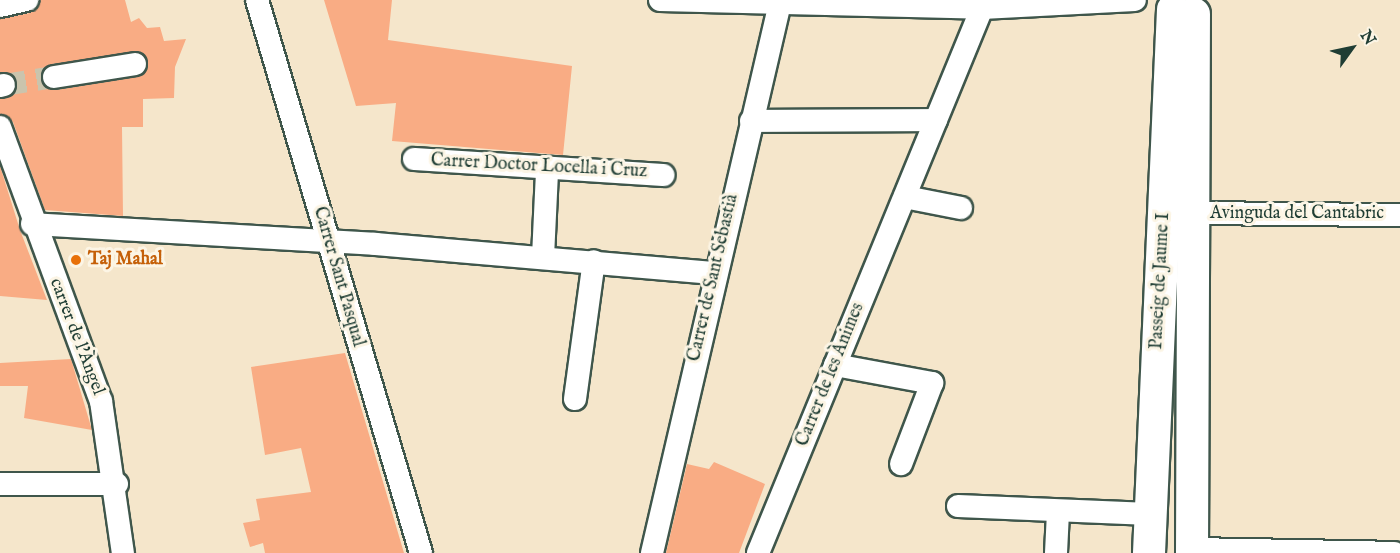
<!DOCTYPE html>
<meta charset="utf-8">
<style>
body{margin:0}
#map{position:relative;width:1400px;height:553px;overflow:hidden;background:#f5e6cb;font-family:"IM FELL English",serif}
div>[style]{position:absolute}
.building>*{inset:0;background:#f9ac84}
.street-tunnel>*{height:22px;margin-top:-11px;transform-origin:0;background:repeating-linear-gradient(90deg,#cac4ad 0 22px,transparent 0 33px)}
.roads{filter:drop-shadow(2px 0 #3f564b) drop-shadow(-2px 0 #3f564b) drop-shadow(0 2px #3f564b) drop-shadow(0 -2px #3f564b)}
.street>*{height:22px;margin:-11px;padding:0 11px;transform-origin:11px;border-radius:11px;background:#fff}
.secondary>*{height:32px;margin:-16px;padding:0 16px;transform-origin:16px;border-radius:16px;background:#fff}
.dots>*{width:16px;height:16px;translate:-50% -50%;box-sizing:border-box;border:3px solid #fcf5e5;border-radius:50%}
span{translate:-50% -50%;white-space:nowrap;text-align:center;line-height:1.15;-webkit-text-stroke:6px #fcf5e5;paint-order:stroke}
.street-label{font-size:18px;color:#1f3d34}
.food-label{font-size:18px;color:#c56008;font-weight:700}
.left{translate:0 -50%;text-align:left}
.north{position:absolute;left:1322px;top:18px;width:60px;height:60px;-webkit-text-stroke:4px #fcf5e5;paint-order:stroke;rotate:57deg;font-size:16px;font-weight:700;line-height:24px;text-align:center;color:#1f3d34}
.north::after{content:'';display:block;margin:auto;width:21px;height:27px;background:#1f3d34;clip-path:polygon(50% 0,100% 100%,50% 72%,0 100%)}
</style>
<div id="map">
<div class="building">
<i style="clip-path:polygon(evenodd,40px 0,125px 0,131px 22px,139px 18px,147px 28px,160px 27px,164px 41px,186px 39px,175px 67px,174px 98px,143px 99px,143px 127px,122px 127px,123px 216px,45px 210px,13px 122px,0 114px,0 99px,14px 94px,17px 82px,0 72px,0 19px,30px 13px,40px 0,140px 52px,148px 68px,137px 77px,56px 90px,41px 80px,52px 64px,140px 52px)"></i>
<i style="clip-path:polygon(324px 0,392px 0,388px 40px,572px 66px,563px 155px,392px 141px,396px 103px,356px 106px)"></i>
<i style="clip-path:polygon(0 166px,20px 230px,47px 300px,0 296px)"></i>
<i style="clip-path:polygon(345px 353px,404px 553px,265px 553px,263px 543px,250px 547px,243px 523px,260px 520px,256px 499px,311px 492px,301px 448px,265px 455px,251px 367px)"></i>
<i style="clip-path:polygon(71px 359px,92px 430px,24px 418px,28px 386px,0 386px,0 363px)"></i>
<i style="clip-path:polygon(714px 462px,765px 484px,739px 553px,666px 553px,687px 464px,709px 469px)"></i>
</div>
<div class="street-tunnel">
<i style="left:4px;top:85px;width:51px;rotate:-9.1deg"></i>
</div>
<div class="roads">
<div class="street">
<i style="left:257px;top:0;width:577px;rotate:73.48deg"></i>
<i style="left:660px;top:0;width:322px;rotate:1.4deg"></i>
<i style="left:982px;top:8px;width:153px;rotate:-3deg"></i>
<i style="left:0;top:6px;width:28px;rotate:-13deg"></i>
<i style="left:54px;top:77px;width:82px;rotate:-9.1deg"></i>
<i style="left:0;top:86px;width:4px;rotate:-14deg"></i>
<i style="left:751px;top:121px;width:185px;rotate:-0.3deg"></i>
<i style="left:0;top:127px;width:292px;rotate:69.8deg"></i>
<i style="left:101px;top:401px;width:154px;rotate:81.8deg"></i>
<i style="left:414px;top:159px;width:250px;rotate:3.7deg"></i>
<i style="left:905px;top:197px;width:57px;rotate:11.1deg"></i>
<i style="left:1195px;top:213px;width:205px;rotate:0.6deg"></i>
<i style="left:32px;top:224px;width:344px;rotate:3.3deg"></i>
<i style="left:375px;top:244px;width:340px;rotate:4.9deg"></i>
<i style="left:543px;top:257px;width:86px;rotate:-87.3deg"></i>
<i style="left:835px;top:365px;width:99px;rotate:10.5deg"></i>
<i style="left:932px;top:383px;width:87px;rotate:110.9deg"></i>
<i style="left:575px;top:399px;width:139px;rotate:-82.2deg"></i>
<i style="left:0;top:484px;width:117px"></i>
<i style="left:958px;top:506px;width:192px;rotate:2.4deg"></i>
<i style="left:1192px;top:549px;width:202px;rotate:1.1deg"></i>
<i style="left:652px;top:553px;width:565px;rotate:-76.9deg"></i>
<i style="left:758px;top:553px;width:589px;rotate:-67.66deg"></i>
<i style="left:1056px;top:553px;width:41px;rotate:-87.2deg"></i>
</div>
<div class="secondary">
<i style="left:1149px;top:553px;width:544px;rotate:-87.47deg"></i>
<i style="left:1192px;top:553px;width:539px;rotate:-89.79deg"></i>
</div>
</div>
<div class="dots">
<i style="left:76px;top:260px;background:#e8710a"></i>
</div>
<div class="street-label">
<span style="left:539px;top:167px;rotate:3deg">Carrer Doctor Locella i Cruz</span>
<span style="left:1297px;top:214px">Avinguda del Cantabric</span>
<span style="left:338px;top:277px;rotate:74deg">Carrer Sant Pasqual</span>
<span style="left:714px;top:278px;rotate:-77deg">Carrer de Sant Sebastià</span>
<span style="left:1161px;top:281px;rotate:-87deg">Passeig de Jaume I</span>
<span style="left:76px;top:337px;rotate:69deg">carrer de l'Àngel</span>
<span style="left:831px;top:375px;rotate:-68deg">Carrer de les Ànimes</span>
</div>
<div class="food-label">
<span class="left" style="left:88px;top:260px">Taj Mahal</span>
</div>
<div class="north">N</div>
</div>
